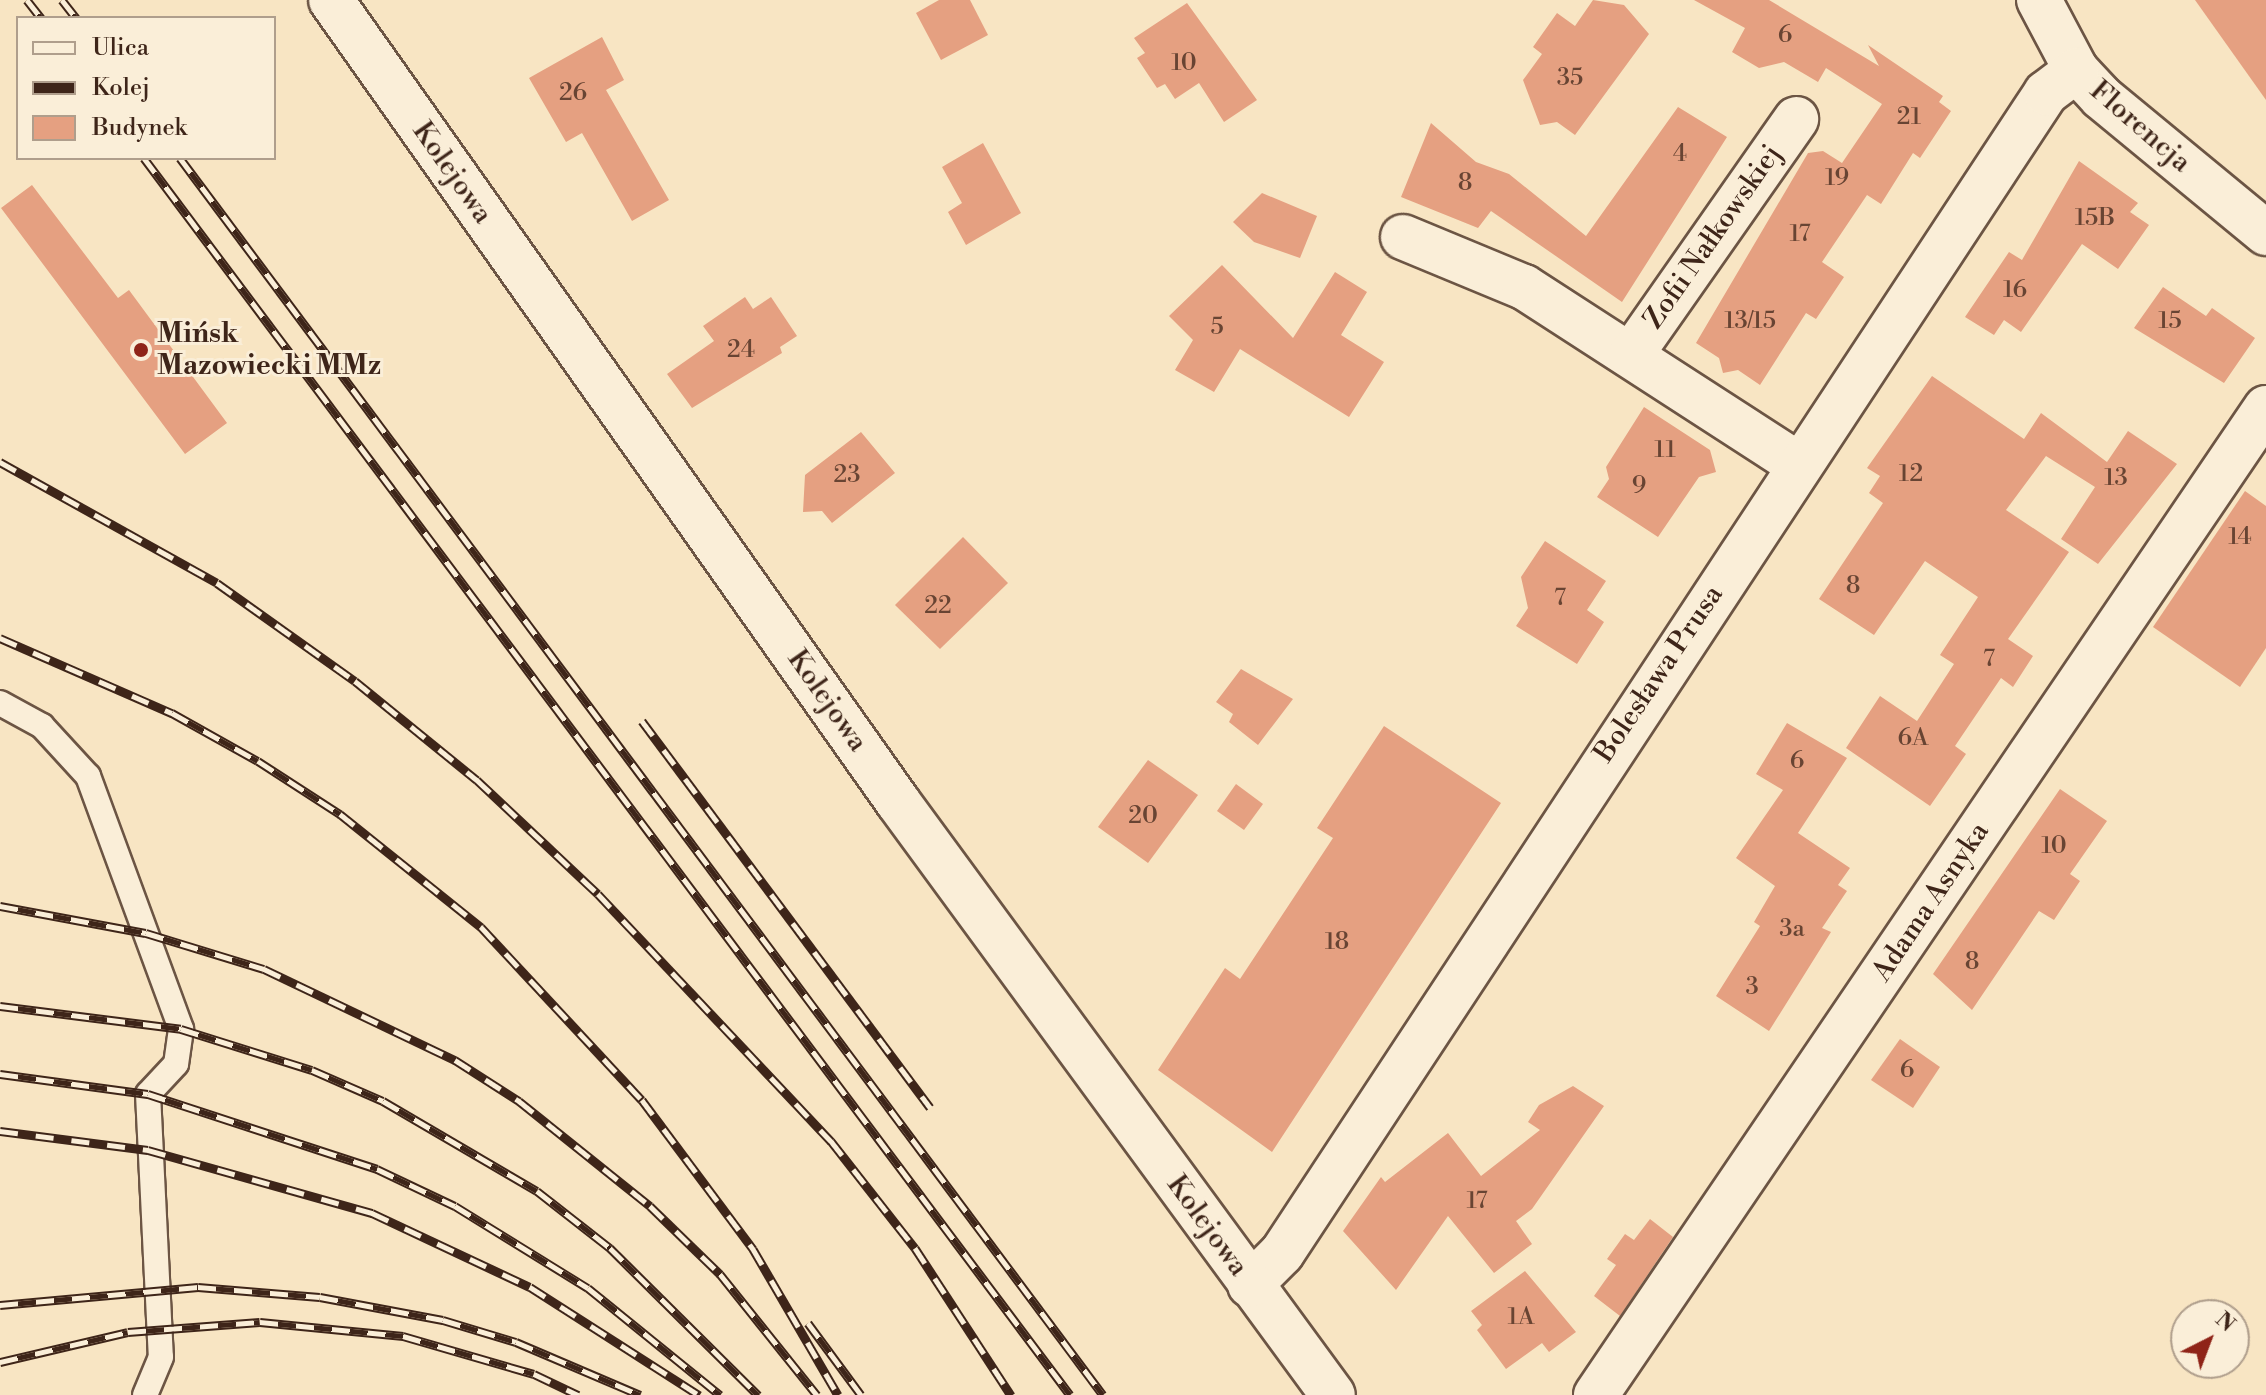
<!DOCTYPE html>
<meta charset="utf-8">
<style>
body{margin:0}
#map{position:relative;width:2266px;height:1395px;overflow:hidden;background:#f8e5c3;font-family:"Libre Bodoni",serif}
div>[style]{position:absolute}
.building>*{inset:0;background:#e5a081}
.roads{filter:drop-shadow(2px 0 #6c5544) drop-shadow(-2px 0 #6c5544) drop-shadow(0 2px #6c5544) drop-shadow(0 -2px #6c5544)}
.service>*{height:24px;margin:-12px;padding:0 12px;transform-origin:12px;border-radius:12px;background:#faeed8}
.minor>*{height:44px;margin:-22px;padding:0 22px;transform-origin:22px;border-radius:22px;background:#faeed8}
.rail>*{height:9px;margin-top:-4.5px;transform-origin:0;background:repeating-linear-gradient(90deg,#faeed8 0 18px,#3e2519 0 36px);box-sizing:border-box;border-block:2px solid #3e2519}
.dots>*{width:22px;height:22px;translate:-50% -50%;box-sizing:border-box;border:4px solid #faeed8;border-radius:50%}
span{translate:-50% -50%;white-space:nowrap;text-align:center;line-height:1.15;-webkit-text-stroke:6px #faeed8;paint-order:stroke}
.number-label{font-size:24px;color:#684433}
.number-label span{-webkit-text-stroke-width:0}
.street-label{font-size:28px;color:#3e2519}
.poi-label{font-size:28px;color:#3e2519;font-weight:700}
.left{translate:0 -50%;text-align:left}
.legend{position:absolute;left:16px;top:16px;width:260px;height:144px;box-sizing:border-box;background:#faeed8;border:2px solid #af9e8c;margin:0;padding:10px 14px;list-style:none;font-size:24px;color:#3e2519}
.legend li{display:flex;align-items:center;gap:16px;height:40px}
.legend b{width:40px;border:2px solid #af9e8c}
.north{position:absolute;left:2170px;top:1299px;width:80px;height:80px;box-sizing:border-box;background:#faeed8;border:2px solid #af9e8c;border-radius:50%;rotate:42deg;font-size:22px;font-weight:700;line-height:32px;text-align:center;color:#3e2519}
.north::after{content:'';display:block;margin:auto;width:28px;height:36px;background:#8f2418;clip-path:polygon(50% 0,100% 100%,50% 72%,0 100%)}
</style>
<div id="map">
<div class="building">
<i style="clip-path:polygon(939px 0,970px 0,988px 35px,941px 60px,916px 13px)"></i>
<i style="clip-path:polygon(1593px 0,1624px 5px,1649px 34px,1575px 135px,1557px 122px,1540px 125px,1523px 80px,1542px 54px,1533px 47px,1557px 13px,1575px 26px)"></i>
<i style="clip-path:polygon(1694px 0,1769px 0,1879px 66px,1868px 45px,1943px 96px,1939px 102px,1951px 111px,1920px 158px,1913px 153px,1881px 204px,1867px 195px,1822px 262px,1844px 277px,1816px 319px,1806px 313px,1760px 385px,1738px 370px,1723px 373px,1719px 358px,1696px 343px,1808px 153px,1823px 151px,1842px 163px,1882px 104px,1826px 68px,1818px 82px,1784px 62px,1759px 68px,1732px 52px,1745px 28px)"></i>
<i style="clip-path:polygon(2195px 0,2266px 0,2266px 100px)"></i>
<i style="clip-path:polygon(1187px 3px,1257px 100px,1224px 122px,1199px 83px,1175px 99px,1165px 84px,1157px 88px,1137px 58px,1145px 53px,1134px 38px)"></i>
<i style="clip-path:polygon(602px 37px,624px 80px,606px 90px,669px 200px,632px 221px,582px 133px,566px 142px,529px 78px)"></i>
<i style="clip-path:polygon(1678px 107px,1727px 137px,1622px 302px,1491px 211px,1478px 228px,1401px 197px,1431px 123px,1476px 162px,1509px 174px,1586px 236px)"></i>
<i style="clip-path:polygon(983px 143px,1021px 213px,966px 245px,948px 212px,962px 203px,942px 167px)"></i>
<i style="clip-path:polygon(2079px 161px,2138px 203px,2130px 212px,2149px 225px,2118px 269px,2082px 244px,2021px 332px,2004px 320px,1994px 335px,1965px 317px,2009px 252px,2022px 260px)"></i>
<i style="clip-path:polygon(32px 185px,118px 298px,129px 290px,227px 423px,185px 454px,1px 208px)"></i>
<i style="clip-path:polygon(1262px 193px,1317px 216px,1300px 258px,1254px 242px,1233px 222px)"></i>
<i style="clip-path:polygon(1222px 265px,1293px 338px,1335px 272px,1367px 292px,1341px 335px,1384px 362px,1349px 417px,1240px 349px,1214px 392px,1175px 370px,1193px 340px,1169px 316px)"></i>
<i style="clip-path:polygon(2163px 287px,2206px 316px,2212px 308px,2255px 338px,2224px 383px,2134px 328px)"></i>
<i style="clip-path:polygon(745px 297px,753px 309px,771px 297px,797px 336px,780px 347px,782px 353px,692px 408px,667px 374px,714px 341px,703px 326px)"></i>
<i style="clip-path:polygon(1932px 376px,2024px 439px,2041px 413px,2107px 462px,2128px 431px,2177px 464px,2098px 564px,2061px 539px,2095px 487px,2046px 456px,2006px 510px,2069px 552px,2008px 639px,2033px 656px,2013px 687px,2001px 678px,1955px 746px,1966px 754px,1930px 806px,1846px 748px,1880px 696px,1917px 721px,1954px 664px,1940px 655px,1978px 597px,1925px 561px,1874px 635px,1819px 599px,1883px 503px,1869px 493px,1880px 476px,1867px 468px)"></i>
<i style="clip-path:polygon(1644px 407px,1710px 450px,1716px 472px,1699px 477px,1658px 537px,1597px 497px,1609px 479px,1606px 467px)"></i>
<i style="clip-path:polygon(861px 432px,895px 473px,832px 523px,822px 511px,803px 512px,805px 475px)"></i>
<i style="clip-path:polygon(2245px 491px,2266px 506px,2266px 648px,2240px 687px,2153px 627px)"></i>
<i style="clip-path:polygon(963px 537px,1008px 583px,940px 649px,895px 605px)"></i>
<i style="clip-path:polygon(1545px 541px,1606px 581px,1587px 610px,1604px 622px,1577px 664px,1516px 626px,1528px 608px,1521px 577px)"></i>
<i style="clip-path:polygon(1241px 669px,1293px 699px,1258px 745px,1229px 722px,1233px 714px,1216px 702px)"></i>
<i style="clip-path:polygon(1787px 723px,1847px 758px,1798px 833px,1850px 868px,1838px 885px,1847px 891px,1822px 928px,1831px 932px,1769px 1031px,1716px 996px,1760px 926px,1754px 922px,1775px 886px,1736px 858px,1783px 790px,1756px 774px)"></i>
<i style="clip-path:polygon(1384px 726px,1501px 803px,1272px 1152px,1158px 1070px,1225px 968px,1240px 979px,1333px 838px,1317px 828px)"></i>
<i style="clip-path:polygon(1148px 760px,1198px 795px,1148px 863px,1098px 827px)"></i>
<i style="clip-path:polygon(1236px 784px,1263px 804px,1244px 830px,1217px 811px)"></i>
<i style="clip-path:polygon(2060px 789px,2107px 821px,2070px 874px,2080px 881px,2054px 920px,2039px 911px,1972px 1010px,1933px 974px)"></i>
<i style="clip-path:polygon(1900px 1039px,1940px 1067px,1913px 1108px,1871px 1080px)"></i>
<i style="clip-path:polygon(1573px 1086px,1604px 1106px,1532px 1209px,1516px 1221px,1532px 1244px,1494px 1273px,1448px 1216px,1396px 1290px,1343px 1231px,1381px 1177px,1385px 1182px,1448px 1133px,1481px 1176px,1540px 1130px,1528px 1122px,1539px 1105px)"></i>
<i style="clip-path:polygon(1650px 1219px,1673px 1237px,1620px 1316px,1594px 1296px,1616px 1265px,1607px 1259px,1625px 1234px,1634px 1240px)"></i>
<i style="clip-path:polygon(1525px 1271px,1576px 1332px,1549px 1352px,1542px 1343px,1506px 1369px,1477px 1330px,1482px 1325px,1471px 1311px)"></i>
</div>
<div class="roads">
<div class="service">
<i style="left:0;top:703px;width:48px;rotate:28.7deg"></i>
<i style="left:42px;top:726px;width:68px;rotate:47.4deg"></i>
<i style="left:88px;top:776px;width:270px;rotate:69.8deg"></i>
<i style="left:181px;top:1029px;width:35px;rotate:98deg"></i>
<i style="left:176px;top:1064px;width:41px;rotate:133deg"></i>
<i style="left:148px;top:1094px;width:263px;rotate:87.2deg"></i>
<i style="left:161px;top:1357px;width:41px;rotate:112.8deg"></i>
</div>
<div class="minor">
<i style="left:331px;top:0;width:982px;rotate:54.74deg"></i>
<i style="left:898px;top:802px;width:735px;rotate:53.74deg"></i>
<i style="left:2039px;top:0;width:79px;rotate:62.1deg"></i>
<i style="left:2076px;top:70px;width:37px;rotate:47deg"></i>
<i style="left:2101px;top:97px;width:214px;rotate:39.5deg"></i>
<i style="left:1403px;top:237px;width:131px;rotate:22.5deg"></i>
<i style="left:1524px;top:287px;width:326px;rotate:32.9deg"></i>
<i style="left:1631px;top:355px;width:288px;rotate:-55deg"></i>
<i style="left:1250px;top:1285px;width:45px;rotate:-45deg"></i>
<i style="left:1282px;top:1253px;width:1389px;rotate:-56.63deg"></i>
<i style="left:2046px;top:93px;width:38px;rotate:-37deg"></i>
<i style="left:1596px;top:1395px;width:1193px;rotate:-55.83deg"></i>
</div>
</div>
<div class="rail">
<i style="left:27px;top:0;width:23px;rotate:52deg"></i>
<i style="left:62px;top:0;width:23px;rotate:52deg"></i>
<i style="left:144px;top:158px;width:1545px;rotate:53.18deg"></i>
<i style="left:180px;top:158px;width:1543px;rotate:53.27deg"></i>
<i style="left:0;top:462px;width:248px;rotate:29.1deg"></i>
<i style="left:217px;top:583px;width:169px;rotate:35.4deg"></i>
<i style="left:355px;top:681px;width:157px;rotate:39.1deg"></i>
<i style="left:477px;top:780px;width:166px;rotate:43.3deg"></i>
<i style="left:598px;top:894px;width:340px;rotate:46.7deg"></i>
<i style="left:831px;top:1141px;width:136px;rotate:51.9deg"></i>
<i style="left:915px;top:1248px;width:176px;rotate:56.9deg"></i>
<i style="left:0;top:638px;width:188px;rotate:23.6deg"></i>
<i style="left:172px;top:713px;width:98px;rotate:29.2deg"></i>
<i style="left:258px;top:761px;width:98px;rotate:32.9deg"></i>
<i style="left:340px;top:814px;width:181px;rotate:38.7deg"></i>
<i style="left:481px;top:927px;width:236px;rotate:47.1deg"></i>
<i style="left:642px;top:1100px;width:186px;rotate:53.3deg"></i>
<i style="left:753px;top:1249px;width:169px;rotate:59.8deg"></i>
<i style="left:642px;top:721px;width:482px;rotate:53.3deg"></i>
<i style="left:0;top:906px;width:148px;rotate:10.5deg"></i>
<i style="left:146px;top:933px;width:123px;rotate:17deg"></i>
<i style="left:264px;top:969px;width:212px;rotate:25.5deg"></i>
<i style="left:455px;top:1060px;width:76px;rotate:32.6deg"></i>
<i style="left:519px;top:1101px;width:168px;rotate:38.7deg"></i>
<i style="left:650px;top:1206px;width:98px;rotate:44.2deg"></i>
<i style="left:720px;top:1274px;width:155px;rotate:51.3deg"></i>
<i style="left:0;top:1006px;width:182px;rotate:7.2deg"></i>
<i style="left:181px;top:1029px;width:137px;rotate:17.4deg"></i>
<i style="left:312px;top:1070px;width:77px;rotate:23.6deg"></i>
<i style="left:383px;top:1101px;width:178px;rotate:30.3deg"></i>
<i style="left:537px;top:1191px;width:93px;rotate:38deg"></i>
<i style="left:610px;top:1248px;width:209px;rotate:44.8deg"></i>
<i style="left:0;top:1074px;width:149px;rotate:7.7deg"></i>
<i style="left:148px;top:1094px;width:241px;rotate:18.1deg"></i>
<i style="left:377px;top:1169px;width:86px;rotate:25.4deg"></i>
<i style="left:455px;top:1206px;width:156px;rotate:31.7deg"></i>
<i style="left:588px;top:1288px;width:170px;rotate:39deg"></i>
<i style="left:0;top:1131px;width:149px;rotate:7.3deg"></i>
<i style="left:148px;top:1150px;width:233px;rotate:15.7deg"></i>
<i style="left:372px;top:1213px;width:174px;rotate:25.1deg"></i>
<i style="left:530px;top:1287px;width:201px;rotate:32.6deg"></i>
<i style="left:0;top:1305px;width:199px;rotate:-5.2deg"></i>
<i style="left:198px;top:1287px;width:122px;rotate:4.7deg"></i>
<i style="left:320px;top:1297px;width:125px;rotate:10.6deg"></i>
<i style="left:443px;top:1320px;width:76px;rotate:16.8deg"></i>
<i style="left:516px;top:1342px;width:135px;rotate:23.1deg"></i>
<i style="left:808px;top:1323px;width:89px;rotate:53.6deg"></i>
<i style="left:0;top:1362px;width:131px;rotate:-13.2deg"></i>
<i style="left:128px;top:1332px;width:132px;rotate:-4.3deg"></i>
<i style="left:260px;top:1322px;width:144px;rotate:5.6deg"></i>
<i style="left:403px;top:1336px;width:136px;rotate:16.2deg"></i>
<i style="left:534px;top:1374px;width:49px;rotate:25.5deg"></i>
</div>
<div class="dots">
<i style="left:141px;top:350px;background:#8f2418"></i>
</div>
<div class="number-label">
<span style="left:1785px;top:36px">6</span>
<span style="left:1184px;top:64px">10</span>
<span style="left:1570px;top:79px">35</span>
<span style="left:573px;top:94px">26</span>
<span style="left:1909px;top:118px">21</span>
<span style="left:1680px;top:155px">4</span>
<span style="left:1837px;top:179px">19</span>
<span style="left:1465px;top:184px">8</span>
<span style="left:2095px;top:219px">15B</span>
<span style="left:1800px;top:235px">17</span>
<span style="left:2015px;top:291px">16</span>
<span style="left:1750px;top:322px">13/15</span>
<span style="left:2170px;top:322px">15</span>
<span style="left:1217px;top:328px">5</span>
<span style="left:741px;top:351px">24</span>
<span style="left:1665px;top:451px">11</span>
<span style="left:1911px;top:475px">12</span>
<span style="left:847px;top:476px">23</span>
<span style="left:2116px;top:479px">13</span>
<span style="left:1639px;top:487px">9</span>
<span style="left:2240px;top:538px">14</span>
<span style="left:1853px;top:587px">8</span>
<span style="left:1560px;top:599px">7</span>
<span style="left:938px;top:607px">22</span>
<span style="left:1989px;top:660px">7</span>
<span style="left:1913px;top:739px">6A</span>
<span style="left:1797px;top:762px">6</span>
<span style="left:1143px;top:817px">20</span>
<span style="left:2054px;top:847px">10</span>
<span style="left:1792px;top:930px">3a</span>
<span style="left:1337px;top:943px">18</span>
<span style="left:1972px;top:963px">8</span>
<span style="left:1752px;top:988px">3</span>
<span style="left:1907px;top:1071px">6</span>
<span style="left:1477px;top:1202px">17</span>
<span style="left:1521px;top:1318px">1A</span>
</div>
<div class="street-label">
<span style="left:2140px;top:127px;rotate:41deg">Florencja</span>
<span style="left:452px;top:173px;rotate:55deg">Kolejowa</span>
<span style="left:1713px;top:237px;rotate:-55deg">Zofii Nałkowskiej</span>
<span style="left:1659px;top:674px;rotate:-56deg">Bolesława Prusa</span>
<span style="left:827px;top:701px;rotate:55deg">Kolejowa</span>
<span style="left:1931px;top:902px;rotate:-56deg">Adama Asnyka</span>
<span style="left:1207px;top:1226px;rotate:54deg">Kolejowa</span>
</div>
<div class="poi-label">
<span class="left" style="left:157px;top:350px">Mińsk<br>Mazowiecki MMz</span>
</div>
<ul class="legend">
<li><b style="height:10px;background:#faeed8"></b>Ulica</li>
<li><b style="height:10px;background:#3e2519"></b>Kolej</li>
<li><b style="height:22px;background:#e5a081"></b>Budynek</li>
</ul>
<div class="north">N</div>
</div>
